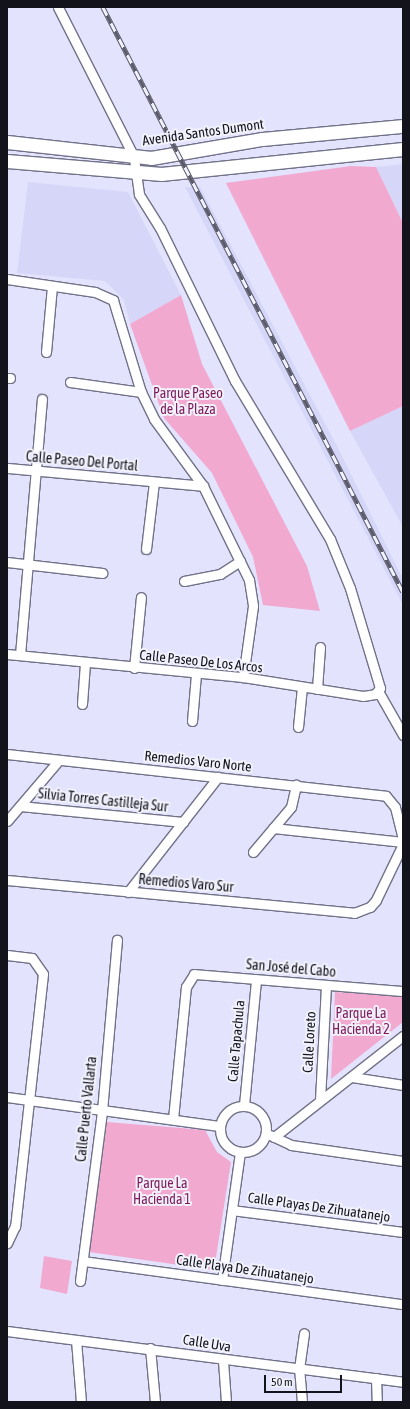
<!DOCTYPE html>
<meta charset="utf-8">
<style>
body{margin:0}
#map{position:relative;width:410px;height:1409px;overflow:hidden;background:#e3e3fe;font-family:"Asap Condensed",sans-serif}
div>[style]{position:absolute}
.built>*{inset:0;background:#d6d6f8}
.green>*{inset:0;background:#f1a9d0}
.roads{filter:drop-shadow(1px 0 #717188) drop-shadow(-1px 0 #717188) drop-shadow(0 1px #717188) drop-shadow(0 -1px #717188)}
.street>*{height:9px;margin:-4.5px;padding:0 4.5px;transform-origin:4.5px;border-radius:4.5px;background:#fff}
.street>.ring{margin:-4.5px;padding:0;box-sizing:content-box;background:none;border:9px solid #fff;border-radius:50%}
.secondary>*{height:13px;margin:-6.5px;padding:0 6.5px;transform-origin:6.5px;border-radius:6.5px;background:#fff}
.rail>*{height:4.5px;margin-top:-2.25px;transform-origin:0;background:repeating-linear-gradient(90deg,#f2f2fd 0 9px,#5a5a69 0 18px);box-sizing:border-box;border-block:1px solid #5a5a69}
span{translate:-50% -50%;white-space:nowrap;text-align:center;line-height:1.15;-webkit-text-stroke:4px #f2f2fd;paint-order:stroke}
.street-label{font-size:14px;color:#13131c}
.park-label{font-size:14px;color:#7f1b5b}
.frame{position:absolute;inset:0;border:8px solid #13131c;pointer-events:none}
.scale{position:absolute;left:264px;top:1375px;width:78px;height:18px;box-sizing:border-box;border:2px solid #13131c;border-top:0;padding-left:5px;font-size:12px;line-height:14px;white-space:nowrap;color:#13131c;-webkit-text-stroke:3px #f2f2fd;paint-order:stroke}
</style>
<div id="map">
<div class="built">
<i style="clip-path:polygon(403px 164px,403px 223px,376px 167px)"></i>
<i style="clip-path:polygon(28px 182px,128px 192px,181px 295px,130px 324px,124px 300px,105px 281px,17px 273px)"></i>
<i style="clip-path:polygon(185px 187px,200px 187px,338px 448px,403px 579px,403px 605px)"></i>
<i style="clip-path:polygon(403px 406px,403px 527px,350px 431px)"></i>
</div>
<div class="green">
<i style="clip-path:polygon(351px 166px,376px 167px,403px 223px,403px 406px,350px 431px,226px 183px)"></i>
<i style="clip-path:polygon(181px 295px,202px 364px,307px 566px,320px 611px,263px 605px,253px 557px,212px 473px,164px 418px,130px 324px)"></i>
<i style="clip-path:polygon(335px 992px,403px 996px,403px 1022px,331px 1079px)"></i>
<i style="clip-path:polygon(107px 1122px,205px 1130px,217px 1152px,231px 1162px,214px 1270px,89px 1252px)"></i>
<i style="clip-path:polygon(44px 1256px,72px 1261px,67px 1294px,40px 1288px)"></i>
</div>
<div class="roads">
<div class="street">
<i style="left:7px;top:279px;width:89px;rotate:8.4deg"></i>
<i style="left:95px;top:292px;width:20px;rotate:24deg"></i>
<i style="left:113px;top:300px;width:96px;rotate:73.1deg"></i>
<i style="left:141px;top:392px;width:30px;rotate:64deg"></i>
<i style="left:154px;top:419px;width:83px;rotate:53.8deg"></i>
<i style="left:203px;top:486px;width:105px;rotate:63.9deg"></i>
<i style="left:249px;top:580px;width:26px;rotate:81deg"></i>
<i style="left:253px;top:606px;width:72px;rotate:98deg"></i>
<i style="left:46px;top:352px;width:66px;rotate:-84.8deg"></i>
<i style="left:7px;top:378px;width:3px"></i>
<i style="left:70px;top:382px;width:72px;rotate:8deg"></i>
<i style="left:7px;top:468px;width:197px;rotate:5.2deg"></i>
<i style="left:146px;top:549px;width:67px;rotate:-83.2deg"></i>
<i style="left:7px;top:562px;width:96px;rotate:6.6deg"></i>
<i style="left:184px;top:581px;width:37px;rotate:-11deg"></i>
<i style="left:220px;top:574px;width:24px;rotate:-33deg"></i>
<i style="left:7px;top:654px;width:237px;rotate:5.6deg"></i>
<i style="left:243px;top:677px;width:121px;rotate:9deg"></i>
<i style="left:363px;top:696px;width:12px;rotate:-9deg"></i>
<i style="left:375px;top:694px;width:8px;rotate:-50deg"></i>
<i style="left:380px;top:688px;width:104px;rotate:-106.7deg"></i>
<i style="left:350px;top:588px;width:53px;rotate:-112.2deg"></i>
<i style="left:330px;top:539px;width:184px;rotate:-121deg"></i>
<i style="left:235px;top:381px;width:170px;rotate:-116.1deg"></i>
<i style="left:160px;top:228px;width:40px;rotate:-122deg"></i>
<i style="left:139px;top:194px;width:37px;rotate:-98deg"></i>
<i style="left:134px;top:157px;width:168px;rotate:-116.9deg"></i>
<i style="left:20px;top:655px;width:257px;rotate:-85.1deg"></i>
<i style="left:134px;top:668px;width:71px;rotate:-84.4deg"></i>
<i style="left:317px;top:689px;width:42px;rotate:-85.9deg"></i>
<i style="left:378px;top:691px;width:51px;rotate:60.4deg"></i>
<i style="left:82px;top:704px;width:41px;rotate:-85.8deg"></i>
<i style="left:192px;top:721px;width:47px;rotate:-85.1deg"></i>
<i style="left:298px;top:727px;width:40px;rotate:-84.3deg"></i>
<i style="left:7px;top:754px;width:381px;rotate:6.3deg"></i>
<i style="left:386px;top:796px;width:14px;rotate:51deg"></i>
<i style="left:395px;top:807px;width:32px;rotate:76deg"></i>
<i style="left:20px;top:806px;width:164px;rotate:5.6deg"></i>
<i style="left:7px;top:821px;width:79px;rotate:-49.6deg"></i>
<i style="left:273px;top:828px;width:131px;rotate:6.1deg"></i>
<i style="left:253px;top:852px;width:59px;rotate:-49.8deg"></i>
<i style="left:291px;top:807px;width:23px;rotate:-77deg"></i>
<i style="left:7px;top:880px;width:349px;rotate:5.4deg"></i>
<i style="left:354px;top:913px;width:17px;rotate:-21deg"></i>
<i style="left:370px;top:907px;width:9px;rotate:-49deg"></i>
<i style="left:376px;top:900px;width:62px;rotate:-64.3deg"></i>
<i style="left:128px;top:892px;width:146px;rotate:-52deg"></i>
<i style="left:7px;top:955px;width:25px;rotate:7deg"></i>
<i style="left:32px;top:958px;width:19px;rotate:55deg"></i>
<i style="left:43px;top:974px;width:254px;rotate:96.3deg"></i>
<i style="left:15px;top:1226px;width:19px;rotate:115deg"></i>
<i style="left:352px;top:1077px;width:52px;rotate:8.9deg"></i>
<i style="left:7px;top:1097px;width:214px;rotate:7.8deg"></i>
<i style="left:320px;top:1100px;width:115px;rotate:-87deg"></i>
<i style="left:244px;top:1105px;width:126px;rotate:-84.5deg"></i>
<i class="ring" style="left:220px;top:1106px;width:37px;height:37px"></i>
<i style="left:173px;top:1119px;width:133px;rotate:-84.4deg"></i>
<i style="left:186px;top:987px;width:15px;rotate:-58deg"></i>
<i style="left:194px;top:974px;width:210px;rotate:4.7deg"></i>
<i style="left:270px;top:1135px;width:23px;rotate:25deg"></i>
<i style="left:291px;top:1145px;width:113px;rotate:8.1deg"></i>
<i style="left:274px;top:1137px;width:164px;rotate:-38.1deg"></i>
<i style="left:232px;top:1210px;width:172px;rotate:7.3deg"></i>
<i style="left:83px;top:1261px;width:323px;rotate:7.7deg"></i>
<i style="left:222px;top:1280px;width:129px;rotate:-82deg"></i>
<i style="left:80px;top:1281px;width:171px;rotate:-82.6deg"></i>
<i style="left:102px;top:1111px;width:172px;rotate:-85deg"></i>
<i style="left:7px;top:1331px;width:399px;rotate:7.3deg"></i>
<i style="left:76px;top:1340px;width:62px;rotate:85.4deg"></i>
<i style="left:150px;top:1348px;width:54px;rotate:84.7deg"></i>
<i style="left:223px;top:1361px;width:41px;rotate:85.8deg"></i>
<i style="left:376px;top:1378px;width:24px;rotate:88deg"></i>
<i style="left:302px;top:1402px;width:33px;rotate:-95deg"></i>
<i style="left:299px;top:1369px;width:36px;rotate:-82deg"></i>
</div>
<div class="secondary">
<i style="left:7px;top:142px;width:145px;rotate:6.3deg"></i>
<i style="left:151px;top:158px;width:113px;rotate:-9.7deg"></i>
<i style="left:262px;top:139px;width:142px;rotate:-5.3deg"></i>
<i style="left:7px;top:161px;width:155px;rotate:4.8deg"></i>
<i style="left:161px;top:174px;width:243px;rotate:-5.9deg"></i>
</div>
</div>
<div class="rail">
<i style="left:103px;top:7px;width:657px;rotate:62.85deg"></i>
</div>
<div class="street-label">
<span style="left:203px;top:132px;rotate:-8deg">Avenida Santos Dumont</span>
<span style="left:82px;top:461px;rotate:5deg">Calle Paseo Del Portal</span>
<span style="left:201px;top:661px;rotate:6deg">Calle Paseo De Los Arcos</span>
<span style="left:198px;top:761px;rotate:6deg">Remedios Varo Norte</span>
<span style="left:103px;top:800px;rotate:6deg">Silvia Torres Castilleja Sur</span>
<span style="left:186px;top:883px;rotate:5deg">Remedios Varo Sur</span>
<span style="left:291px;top:968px;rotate:5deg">San José del Cabo</span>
<span style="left:236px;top:1041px;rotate:-85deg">Calle Tapachula</span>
<span style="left:309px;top:1042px;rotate:-87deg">Calle Loreto</span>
<span style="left:86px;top:1109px;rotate:-84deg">Calle Puerto Vallarta</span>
<span style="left:319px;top:1207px;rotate:8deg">Calle Playas De Zihuatanejo</span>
<span style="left:245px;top:1269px;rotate:8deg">Calle Playa De Zihuatanejo</span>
<span style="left:207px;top:1343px;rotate:9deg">Calle Uva</span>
</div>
<div class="park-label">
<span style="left:188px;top:401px">Parque Paseo<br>de la Plaza</span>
<span style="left:361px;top:1021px">Parque La<br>Hacienda 2</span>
<span style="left:162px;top:1191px">Parque La<br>Hacienda 1</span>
</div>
<div class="frame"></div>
<div class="scale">50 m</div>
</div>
